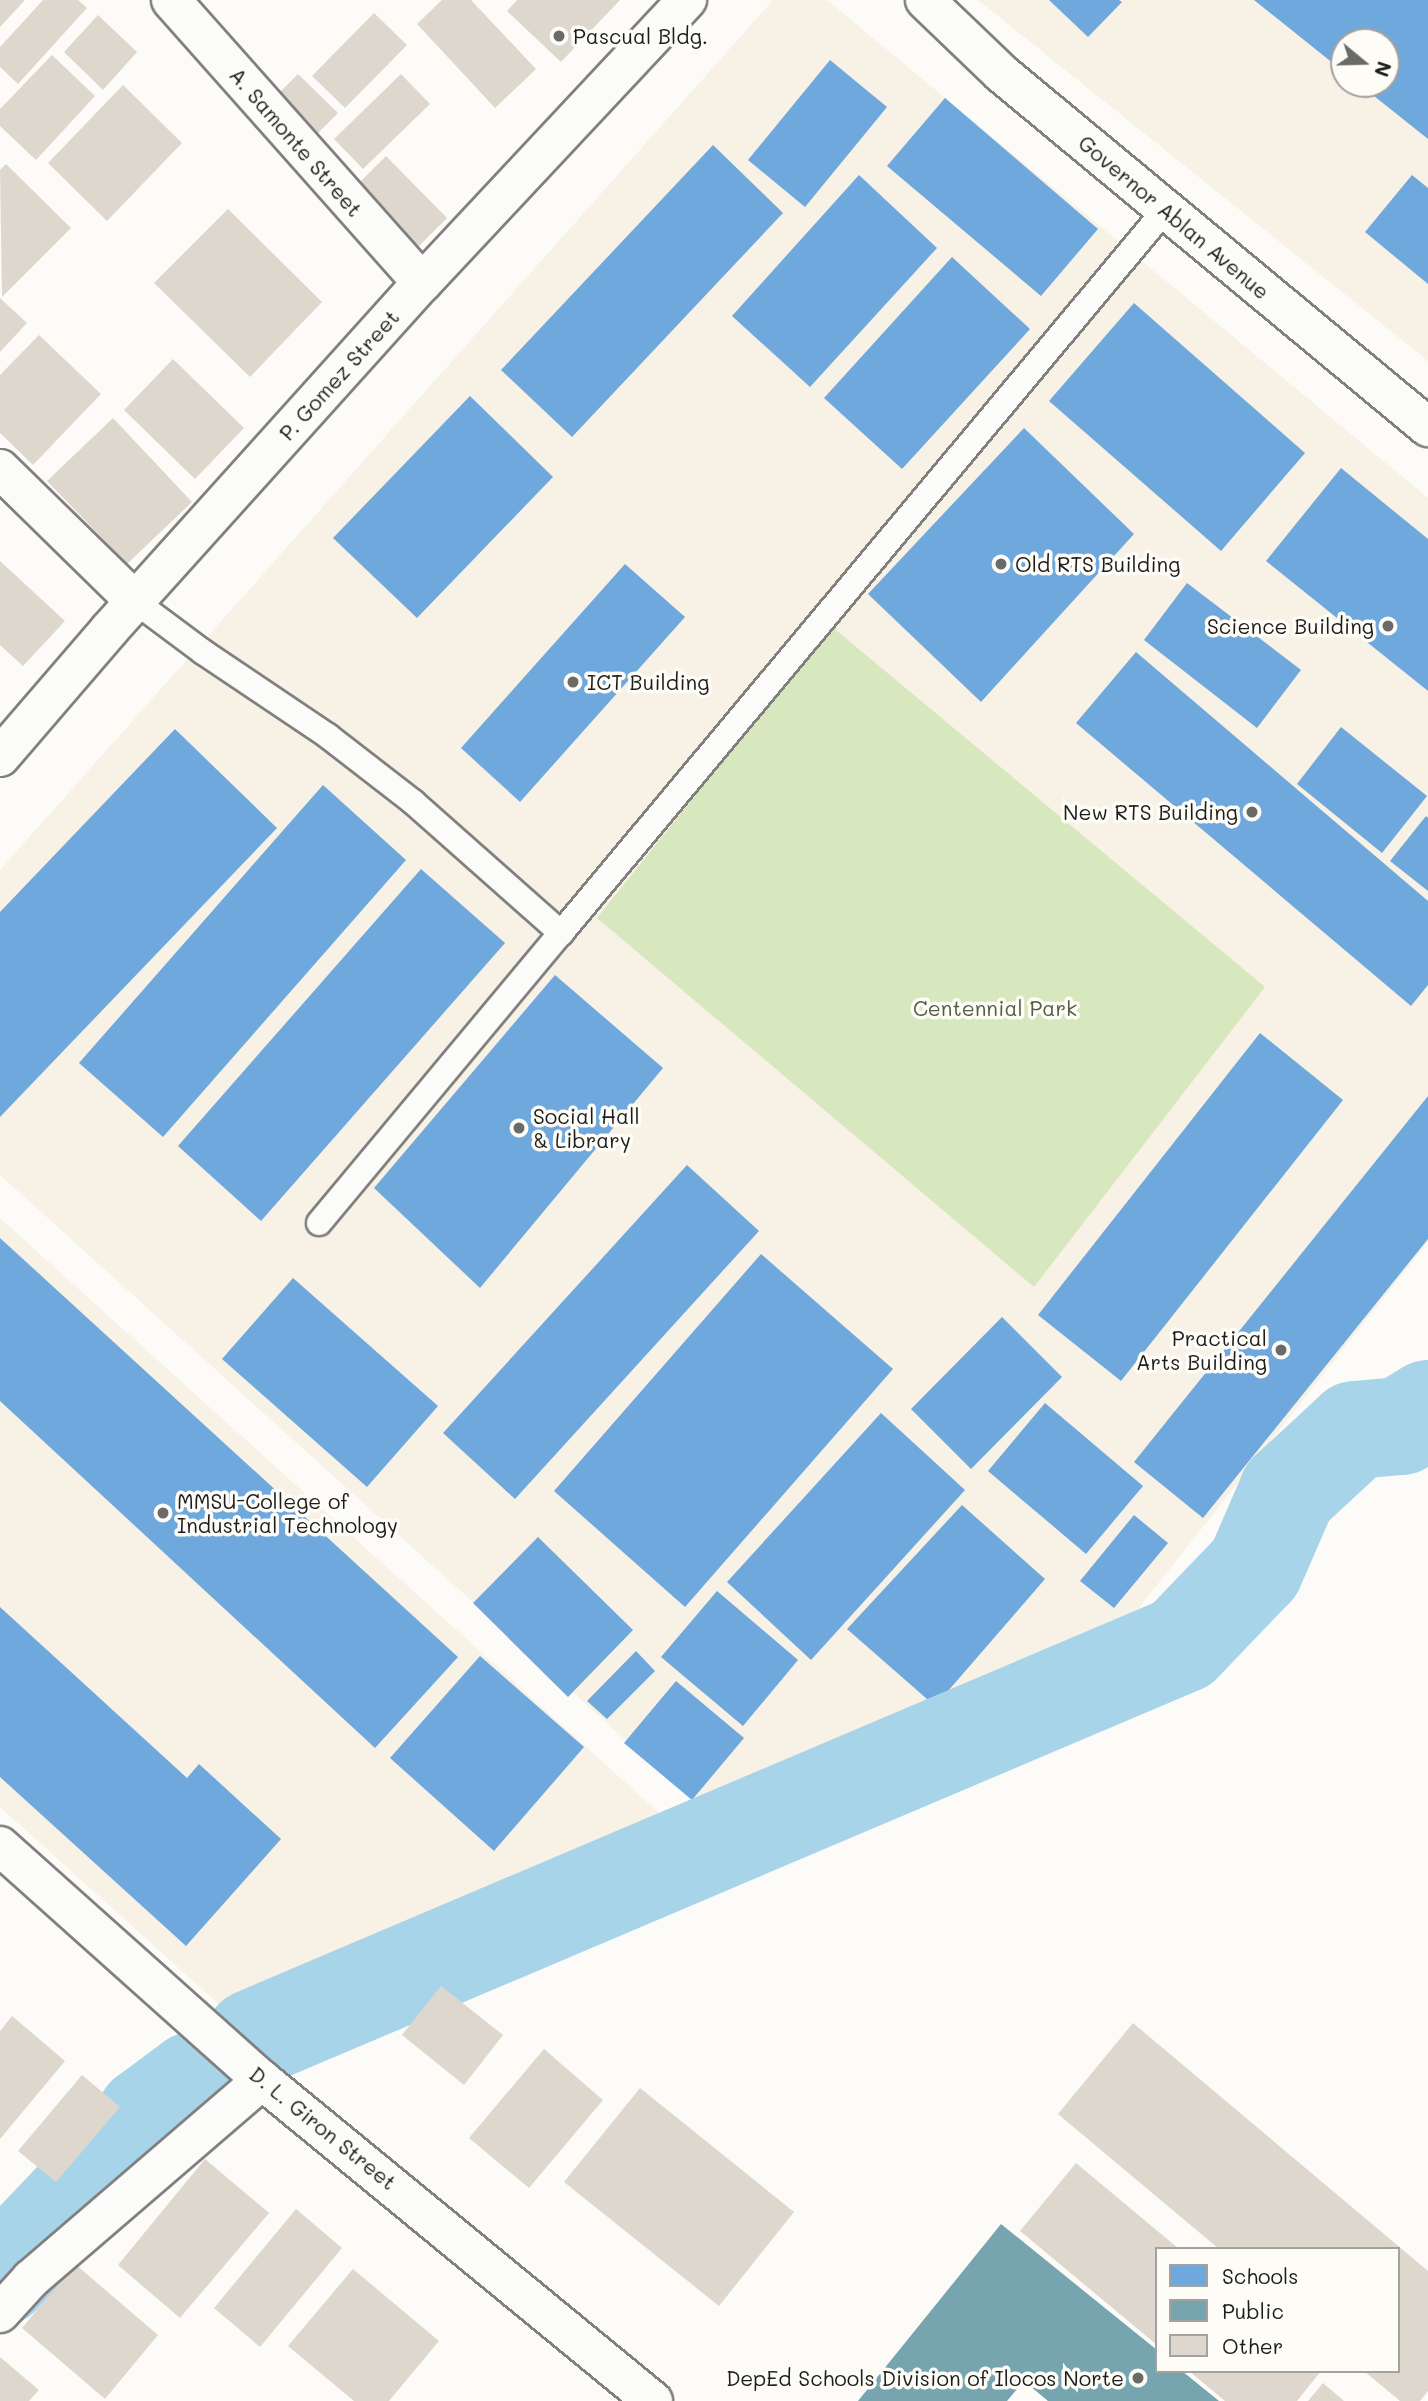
<!DOCTYPE html>
<style>
body{margin:0}
#map{position:relative;width:1428px;height:2401px;overflow:hidden;background:#fcfbf8;font-family:Mali,sans-serif}
div>[style]{position:absolute}
.built>*{inset:0;background:#f8f1e6}
.green>*{inset:0;background:#d7e7be}
.schools>*{inset:0;background:#6fa8dc}
.public>*{inset:0;background:#76a5af}
.river>*{height:98px;margin:-49px;padding:0 49px;transform-origin:49px;border-radius:49px;background:#a8d4ea}
.building>*{inset:0;background:#ded7cd}
.roads{filter:drop-shadow(2px 0 #81807f) drop-shadow(-2px 0 #81807f) drop-shadow(0 2px #81807f) drop-shadow(0 -2px #81807f)}
.lane>*{height:24px;margin:-12px;padding:0 12px;transform-origin:12px;border-radius:12px;background:#fbfbf9}
.street>*{height:38px;margin:-19px;padding:0 19px;transform-origin:19px;border-radius:19px;background:#fbfbf9}
.secondary>*{height:38px;margin:-19px;padding:0 19px;transform-origin:19px;border-radius:19px;background:#fbfbf9}
.dots>*{width:19px;height:19px;translate:-50% -50%;box-sizing:border-box;border:4px solid #fdfcf7;border-radius:50%}
span{translate:-50% -50%;white-space:nowrap;text-align:center;line-height:1.15;-webkit-text-stroke:7px #fdfcf7;paint-order:stroke}
.poi-label{font-size:21px;color:#1c1c1c}
.left{translate:0 -50%;text-align:left}
.right{translate:-100% -50%;text-align:right}
.street-label{font-size:21px;color:#1c1c1c}
.park-label{font-size:21px;color:#535d44}
.legend{position:absolute;left:1155px;top:2247px;width:245px;height:126px;box-sizing:border-box;background:#fdfcf7;border:2px solid #a3a29f;margin:0;padding:9px 12px;list-style:none;font-size:21px;color:#1c1c1c}
.legend li{display:flex;align-items:center;gap:14px;height:35px}
.legend b{width:35px;border:2px solid #a3a29f}
.north{position:absolute;left:1330px;top:28px;width:70px;height:70px;box-sizing:border-box;background:#fdfcf7;border:2px solid #a3a29f;border-radius:50%;rotate:109deg;font-size:19px;font-weight:700;line-height:28px;text-align:center;color:#1c1c1c}
.north::after{content:'';display:block;margin:auto;width:24px;height:32px;background:#6a6a69;clip-path:polygon(50% 0,100% 100%,50% 72%,0 100%)}
</style>
<div id="map">
<div class="built">
<i style="clip-path:polygon(773px 0,827px 0,1428px 498px,1428px 1242px,1097px 1661px,692px 1800px,0 1175px,0 870px)"></i>
<i style="clip-path:polygon(evenodd,978px 0,1428px 0,1428px 361px,978px 0,1344px 42px,1386px 42px,1386px 84px,1344px 84px,1344px 42px)"></i>
<i style="clip-path:polygon(0 1218px,678px 1830px,232px 2016px,0 1807px)"></i>
</div>
<div class="green">
<i style="clip-path:polygon(831px 626px,1265px 987px,1034px 1287px,597px 918px)"></i>
</div>
<div class="schools">
<i style="clip-path:polygon(1049px 0,1119px 0,1122px 2px,1088px 37px)"></i>
<i style="clip-path:polygon(1254px 0,1428px 0,1428px 139px,1359px 84px,1386px 84px,1386px 42px,1344px 42px,1344px 72px)"></i>
<i style="clip-path:polygon(830px 60px,887px 107px,805px 207px,748px 160px)"></i>
<i style="clip-path:polygon(945px 98px,1098px 229px,1041px 296px,887px 166px)"></i>
<i style="clip-path:polygon(713px 145px,783px 213px,572px 437px,501px 370px)"></i>
<i style="clip-path:polygon(859px 175px,937px 248px,810px 387px,732px 316px)"></i>
<i style="clip-path:polygon(1412px 175px,1428px 188px,1428px 284px,1365px 232px)"></i>
<i style="clip-path:polygon(952px 257px,1030px 329px,902px 469px,824px 398px)"></i>
<i style="clip-path:polygon(1134px 303px,1305px 453px,1221px 551px,1049px 401px)"></i>
<i style="clip-path:polygon(470px 396px,553px 477px,417px 618px,333px 538px)"></i>
<i style="clip-path:polygon(1024px 428px,1134px 534px,981px 702px,868px 594px)"></i>
<i style="clip-path:polygon(1341px 468px,1428px 539px,1428px 691px,1266px 561px)"></i>
<i style="clip-path:polygon(625px 564px,685px 617px,520px 802px,461px 748px)"></i>
<i style="clip-path:polygon(1187px 583px,1301px 670px,1257px 728px,1144px 640px)"></i>
<i style="clip-path:polygon(1136px 652px,1428px 901px,1428px 985px,1411px 1006px,1076px 723px)"></i>
<i style="clip-path:polygon(1341px 727px,1427px 796px,1382px 853px,1297px 784px)"></i>
<i style="clip-path:polygon(175px 729px,277px 828px,0 1117px,0 912px)"></i>
<i style="clip-path:polygon(323px 785px,406px 860px,163px 1137px,79px 1063px)"></i>
<i style="clip-path:polygon(1426px 816px,1428px 818px,1428px 891px,1390px 861px)"></i>
<i style="clip-path:polygon(421px 869px,505px 943px,261px 1221px,178px 1146px)"></i>
<i style="clip-path:polygon(555px 975px,663px 1068px,480px 1288px,374px 1188px)"></i>
<i style="clip-path:polygon(1260px 1033px,1343px 1100px,1121px 1381px,1038px 1315px)"></i>
<i style="clip-path:polygon(1428px 1096px,1428px 1239px,1203px 1518px,1134px 1462px)"></i>
<i style="clip-path:polygon(687px 1165px,759px 1231px,515px 1499px,443px 1433px)"></i>
<i style="clip-path:polygon(0 1238px,458px 1657px,375px 1748px,0 1401px)"></i>
<i style="clip-path:polygon(761px 1254px,893px 1369px,685px 1607px,554px 1491px)"></i>
<i style="clip-path:polygon(293px 1278px,438px 1406px,367px 1487px,222px 1359px)"></i>
<i style="clip-path:polygon(1002px 1317px,1062px 1377px,971px 1469px,911px 1409px)"></i>
<i style="clip-path:polygon(1045px 1403px,1143px 1486px,1086px 1554px,988px 1471px)"></i>
<i style="clip-path:polygon(881px 1413px,965px 1490px,811px 1660px,727px 1582px)"></i>
<i style="clip-path:polygon(962px 1505px,1045px 1579px,935px 1706px,847px 1629px)"></i>
<i style="clip-path:polygon(1134px 1515px,1168px 1543px,1114px 1608px,1080px 1581px)"></i>
<i style="clip-path:polygon(538px 1537px,633px 1630px,568px 1697px,473px 1603px)"></i>
<i style="clip-path:polygon(717px 1591px,798px 1660px,743px 1726px,661px 1657px)"></i>
<i style="clip-path:polygon(0 1607px,187px 1778px,199px 1764px,281px 1839px,186px 1946px,0 1777px)"></i>
<i style="clip-path:polygon(636px 1651px,655px 1671px,607px 1719px,587px 1701px)"></i>
<i style="clip-path:polygon(480px 1656px,584px 1747px,494px 1851px,390px 1758px)"></i>
<i style="clip-path:polygon(676px 1681px,744px 1738px,692px 1800px,624px 1743px)"></i>
</div>
<div class="public">
<i style="clip-path:polygon(1001px 2224px,1157px 2350px,1157px 2371px,1182px 2371px,1219px 2401px,1048px 2401px,1024px 2381px,1007px 2401px,858px 2401px)"></i>
</div>
<div class="river">
<i style="left:254px;top:2038px;width:1008px;rotate:-23deg"></i>
<i style="left:1182px;top:1644px;width:105px;rotate:-46.2deg"></i>
<i style="left:1255px;top:1568px;width:83px;rotate:-66.5deg"></i>
<i style="left:1288px;top:1492px;width:91px;rotate:-42.8deg"></i>
<i style="left:1355px;top:1430px;width:46px;rotate:-5deg"></i>
<i style="left:1401px;top:1426px;width:32px;rotate:-32deg"></i>
<i style="left:0;top:2277px;width:177px;rotate:-46.4deg"></i>
<i style="left:122px;top:2149px;width:41px;rotate:-54deg"></i>
<i style="left:146px;top:2116px;width:59px;rotate:-36.7deg"></i>
</div>
<div class="building">
<i style="clip-path:polygon(0 0,25px 0,0 27px)"></i>
<i style="clip-path:polygon(43px 0,78px 0,87px 8px,18px 84px,0 67px,0 47px)"></i>
<i style="clip-path:polygon(442px 0,471px 0,536px 69px,495px 108px,417px 24px)"></i>
<i style="clip-path:polygon(517px 0,620px 0,561px 62px,507px 11px)"></i>
<i style="clip-path:polygon(374px 13px,407px 45px,345px 108px,312px 76px)"></i>
<i style="clip-path:polygon(98px 15px,137px 52px,103px 90px,64px 52px)"></i>
<i style="clip-path:polygon(52px 55px,95px 96px,36px 160px,0 126px,0 109px)"></i>
<i style="clip-path:polygon(298px 74px,338px 113px,309px 142px,269px 103px)"></i>
<i style="clip-path:polygon(401px 74px,430px 104px,363px 169px,334px 139px)"></i>
<i style="clip-path:polygon(123px 85px,182px 143px,107px 221px,48px 163px)"></i>
<i style="clip-path:polygon(386px 156px,447px 218px,414px 251px,353px 189px)"></i>
<i style="clip-path:polygon(6px 164px,71px 228px,2px 297px,0 170px)"></i>
<i style="clip-path:polygon(228px 209px,322px 302px,250px 377px,154px 283px)"></i>
<i style="clip-path:polygon(0 298px,27px 323px,0 352px)"></i>
<i style="clip-path:polygon(39px 335px,101px 394px,33px 465px,0 433px,0 375px)"></i>
<i style="clip-path:polygon(173px 359px,244px 428px,195px 479px,124px 410px)"></i>
<i style="clip-path:polygon(113px 418px,192px 502px,127px 564px,47px 481px)"></i>
<i style="clip-path:polygon(0 561px,65px 621px,23px 666px,0 645px)"></i>
<i style="clip-path:polygon(441px 1986px,503px 2035px,464px 2085px,402px 2035px)"></i>
<i style="clip-path:polygon(12px 2016px,65px 2061px,0 2139px,0 2031px)"></i>
<i style="clip-path:polygon(1133px 2023px,1428px 2271px,1428px 2391px,1420px 2401px,1400px 2401px,1364px 2371px,1398px 2371px,1398px 2249px,1219px 2249px,1058px 2114px)"></i>
<i style="clip-path:polygon(544px 2049px,603px 2100px,529px 2188px,469px 2138px)"></i>
<i style="clip-path:polygon(82px 2075px,120px 2107px,56px 2182px,18px 2151px)"></i>
<i style="clip-path:polygon(640px 2088px,794px 2212px,719px 2306px,564px 2182px)"></i>
<i style="clip-path:polygon(205px 2159px,269px 2213px,180px 2318px,118px 2265px)"></i>
<i style="clip-path:polygon(1076px 2163px,1179px 2249px,1157px 2249px,1157px 2345px,1020px 2231px)"></i>
<i style="clip-path:polygon(296px 2209px,342px 2248px,260px 2347px,214px 2308px)"></i>
<i style="clip-path:polygon(75px 2264px,158px 2335px,105px 2399px,22px 2328px)"></i>
<i style="clip-path:polygon(353px 2269px,439px 2341px,389px 2401px,354px 2401px,288px 2346px)"></i>
<i style="clip-path:polygon(0 2357px,39px 2390px,29px 2401px,0 2401px)"></i>
<i style="clip-path:polygon(1189px 2371px,1321px 2371px,1297px 2401px,1225px 2401px)"></i>
<i style="clip-path:polygon(1323px 2383px,1344px 2401px,1308px 2401px)"></i>
</div>
<div class="roads">
<div class="lane">
<i style="left:136px;top:602px;width:84px;rotate:36.7deg"></i>
<i style="left:203px;top:652px;width:151px;rotate:33.9deg"></i>
<i style="left:328px;top:736px;width:108px;rotate:37.8deg"></i>
<i style="left:413px;top:802px;width:198px;rotate:41.5deg"></i>
<i style="left:561px;top:933px;width:942px;rotate:-50.12deg"></i>
<i style="left:319px;top:1223px;width:378px;rotate:-50.2deg"></i>
</div>
<div class="street">
<i style="left:171px;top:0;width:378px;rotate:48.4deg"></i>
<i style="left:0;top:469px;width:190px;rotate:44.4deg"></i>
<i style="left:0;top:1846px;width:351px;rotate:41.8deg"></i>
<i style="left:262px;top:2080px;width:506px;rotate:39.39deg"></i>
<i style="left:0;top:2313px;width:46px;rotate:-47.6deg"></i>
<i style="left:31px;top:2279px;width:305px;rotate:-40.7deg"></i>
</div>
<div class="secondary">
<i style="left:925px;top:0;width:105px;rotate:43.8deg"></i>
<i style="left:1001px;top:73px;width:555px;rotate:39.66deg"></i>
<i style="left:0;top:757px;width:169px;rotate:-49.3deg"></i>
<i style="left:110px;top:629px;width:466px;rotate:-48deg"></i>
<i style="left:422px;top:283px;width:388px;rotate:-46.9deg"></i>
</div>
</div>
<div class="dots">
<i style="left:559px;top:36px;background:#6a6a69"></i>
<i style="left:1001px;top:564px;background:#6a6a69"></i>
<i style="left:1388px;top:626px;background:#6a6a69"></i>
<i style="left:573px;top:682px;background:#6a6a69"></i>
<i style="left:1252px;top:812px;background:#6a6a69"></i>
<i style="left:519px;top:1128px;background:#6a6a69"></i>
<i style="left:1281px;top:1350px;background:#6a6a69"></i>
<i style="left:163px;top:1513px;background:#6a6a69"></i>
<i style="left:1138px;top:2378px;background:#6a6a69"></i>
</div>
<div class="poi-label">
<span class="left" style="left:573px;top:36px">Pascual Bldg.</span>
<span class="left" style="left:1015px;top:564px">Old RTS Building</span>
<span class="right" style="left:1374px;top:626px">Science Building</span>
<span class="left" style="left:587px;top:682px">ICT Building</span>
<span class="right" style="left:1238px;top:812px">New RTS Building</span>
<span class="left" style="left:533px;top:1128px">Social Hall<br>&amp; Library</span>
<span class="right" style="left:1267px;top:1350px">Practical<br>Arts Building</span>
<span class="left" style="left:177px;top:1513px">MMSU-College of<br>Industrial Technology</span>
<span class="right" style="left:1124px;top:2378px">DepEd Schools Division of Ilocos Norte</span>
</div>
<div class="street-label">
<span style="left:296px;top:142px;rotate:49deg">A. Samonte Street</span>
<span style="left:1174px;top:217px;rotate:40deg">Governor Ablan Avenue</span>
<span style="left:339px;top:375px;rotate:-48deg">P. Gomez Street</span>
<span style="left:323px;top:2128px;rotate:39deg">D. L. Giron Street</span>
</div>
<div class="park-label">
<span style="left:995px;top:1008px">Centennial Park</span>
</div>
<ul class="legend">
<li><b style="height:19px;background:#6fa8dc"></b>Schools</li>
<li><b style="height:19px;background:#76a5af"></b>Public</li>
<li><b style="height:19px;background:#ded7cd"></b>Other</li>
</ul>
<div class="north">N</div>
</div>
